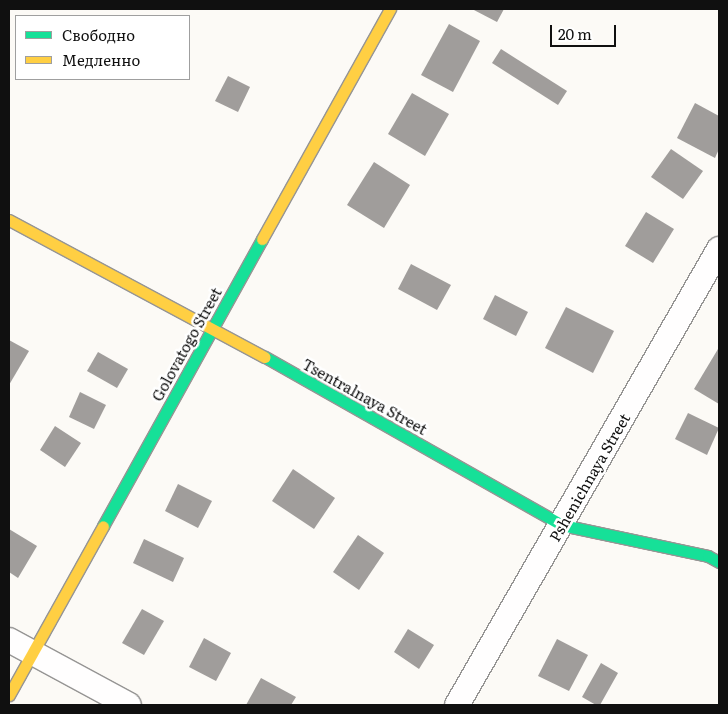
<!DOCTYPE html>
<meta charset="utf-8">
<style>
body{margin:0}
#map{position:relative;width:728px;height:714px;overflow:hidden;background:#fcfaf6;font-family:Literata,serif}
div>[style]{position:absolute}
.building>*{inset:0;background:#a09d9b}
.roads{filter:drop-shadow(1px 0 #969594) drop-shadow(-1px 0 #969594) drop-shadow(0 1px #969594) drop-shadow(0 -1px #969594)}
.street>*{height:24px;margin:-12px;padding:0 12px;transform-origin:12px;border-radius:12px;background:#fffefe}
.fast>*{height:11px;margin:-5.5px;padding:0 5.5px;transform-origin:5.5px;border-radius:5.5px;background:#16e098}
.slow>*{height:11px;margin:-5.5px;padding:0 5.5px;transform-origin:5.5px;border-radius:5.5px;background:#ffcf43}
span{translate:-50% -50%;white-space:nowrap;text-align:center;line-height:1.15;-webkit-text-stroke:5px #fff;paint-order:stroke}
.street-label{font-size:15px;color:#101010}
.frame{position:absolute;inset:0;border:10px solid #101010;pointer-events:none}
.legend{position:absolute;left:15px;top:15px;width:175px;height:65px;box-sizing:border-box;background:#fff;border:1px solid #9f9f9f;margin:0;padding:6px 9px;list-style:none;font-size:15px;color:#101010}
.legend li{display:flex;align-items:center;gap:10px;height:25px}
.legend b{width:25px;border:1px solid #9f9f9f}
.scale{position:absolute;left:550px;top:25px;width:66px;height:22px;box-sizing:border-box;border:2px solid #101010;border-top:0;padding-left:6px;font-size:15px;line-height:18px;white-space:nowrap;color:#101010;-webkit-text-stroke:4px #fff;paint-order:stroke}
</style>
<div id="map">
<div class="building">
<i style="clip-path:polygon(472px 9px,504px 9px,497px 22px)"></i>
<i style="clip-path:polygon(449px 24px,480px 41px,453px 92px,421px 75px)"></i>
<i style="clip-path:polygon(501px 49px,567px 91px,558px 105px,492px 63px)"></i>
<i style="clip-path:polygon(228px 76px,250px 87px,238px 112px,215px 101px)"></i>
<i style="clip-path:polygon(412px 93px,449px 114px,425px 156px,388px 134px)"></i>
<i style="clip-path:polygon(695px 103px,719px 116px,719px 149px,715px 158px,677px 138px)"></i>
<i style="clip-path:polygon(671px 149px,703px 171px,683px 199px,651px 177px)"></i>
<i style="clip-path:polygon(374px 162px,410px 185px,384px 228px,347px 205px)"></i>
<i style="clip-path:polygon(646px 212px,674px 229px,653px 263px,625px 246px)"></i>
<i style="clip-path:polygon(411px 264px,451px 285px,437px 310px,398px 289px)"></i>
<i style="clip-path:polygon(495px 295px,528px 312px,516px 336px,483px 319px)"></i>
<i style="clip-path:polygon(566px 307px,614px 331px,593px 373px,545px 348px)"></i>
<i style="clip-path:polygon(9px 340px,29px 351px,9px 385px)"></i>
<i style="clip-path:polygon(718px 349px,719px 349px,719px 404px,694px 389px)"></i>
<i style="clip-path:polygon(98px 352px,128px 369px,117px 388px,87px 371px)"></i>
<i style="clip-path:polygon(80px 392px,106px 405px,94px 429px,69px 417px)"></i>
<i style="clip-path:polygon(688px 413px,719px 428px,707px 455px,675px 439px)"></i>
<i style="clip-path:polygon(55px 426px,81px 443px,65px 467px,40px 450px)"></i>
<i style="clip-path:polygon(293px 469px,335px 498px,314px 529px,272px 501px)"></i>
<i style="clip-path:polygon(178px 484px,212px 501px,198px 528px,165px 511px)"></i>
<i style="clip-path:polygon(9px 529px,37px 546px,18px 578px,9px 572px)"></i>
<i style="clip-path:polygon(358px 535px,384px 553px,359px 590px,333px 572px)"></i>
<i style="clip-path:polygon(144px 539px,184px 558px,173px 582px,133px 563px)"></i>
<i style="clip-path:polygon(142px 609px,164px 621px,144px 655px,122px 643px)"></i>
<i style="clip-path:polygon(408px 629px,434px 645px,419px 669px,394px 652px)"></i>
<i style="clip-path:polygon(204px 638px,231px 653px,216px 681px,189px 667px)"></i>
<i style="clip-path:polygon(557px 639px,588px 655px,569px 691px,538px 676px)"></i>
<i style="clip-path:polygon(601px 663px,618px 673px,600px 705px,596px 705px,582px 697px)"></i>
<i style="clip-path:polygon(261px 678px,296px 697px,291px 705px,246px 705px)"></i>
</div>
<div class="roads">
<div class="street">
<i style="left:9px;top:640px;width:136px;rotate:28.4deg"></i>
<i style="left:457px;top:705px;width:526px;rotate:-60.12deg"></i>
</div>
<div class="fast">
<i style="left:265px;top:357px;width:341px;rotate:29.5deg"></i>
<i style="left:562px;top:525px;width:149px;rotate:12deg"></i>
<i style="left:708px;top:556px;width:13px;rotate:29deg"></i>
<i style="left:103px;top:526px;width:328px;rotate:-61deg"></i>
</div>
<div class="slow">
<i style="left:9px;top:220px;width:290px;rotate:28.2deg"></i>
<i style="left:262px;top:239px;width:263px;rotate:-60.9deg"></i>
<i style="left:9px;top:695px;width:193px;rotate:-60.9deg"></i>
</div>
</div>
<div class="street-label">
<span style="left:186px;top:344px;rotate:-61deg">Golovatogo Street</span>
<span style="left:365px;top:396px;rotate:29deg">Tsentralnaya Street</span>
<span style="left:589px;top:477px;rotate:-60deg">Pshenichnaya Street</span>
</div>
<div class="frame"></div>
<ul class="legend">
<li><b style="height:6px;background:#16e098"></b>Свободно</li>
<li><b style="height:6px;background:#ffcf43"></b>Медленно</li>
</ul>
<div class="scale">20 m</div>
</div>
